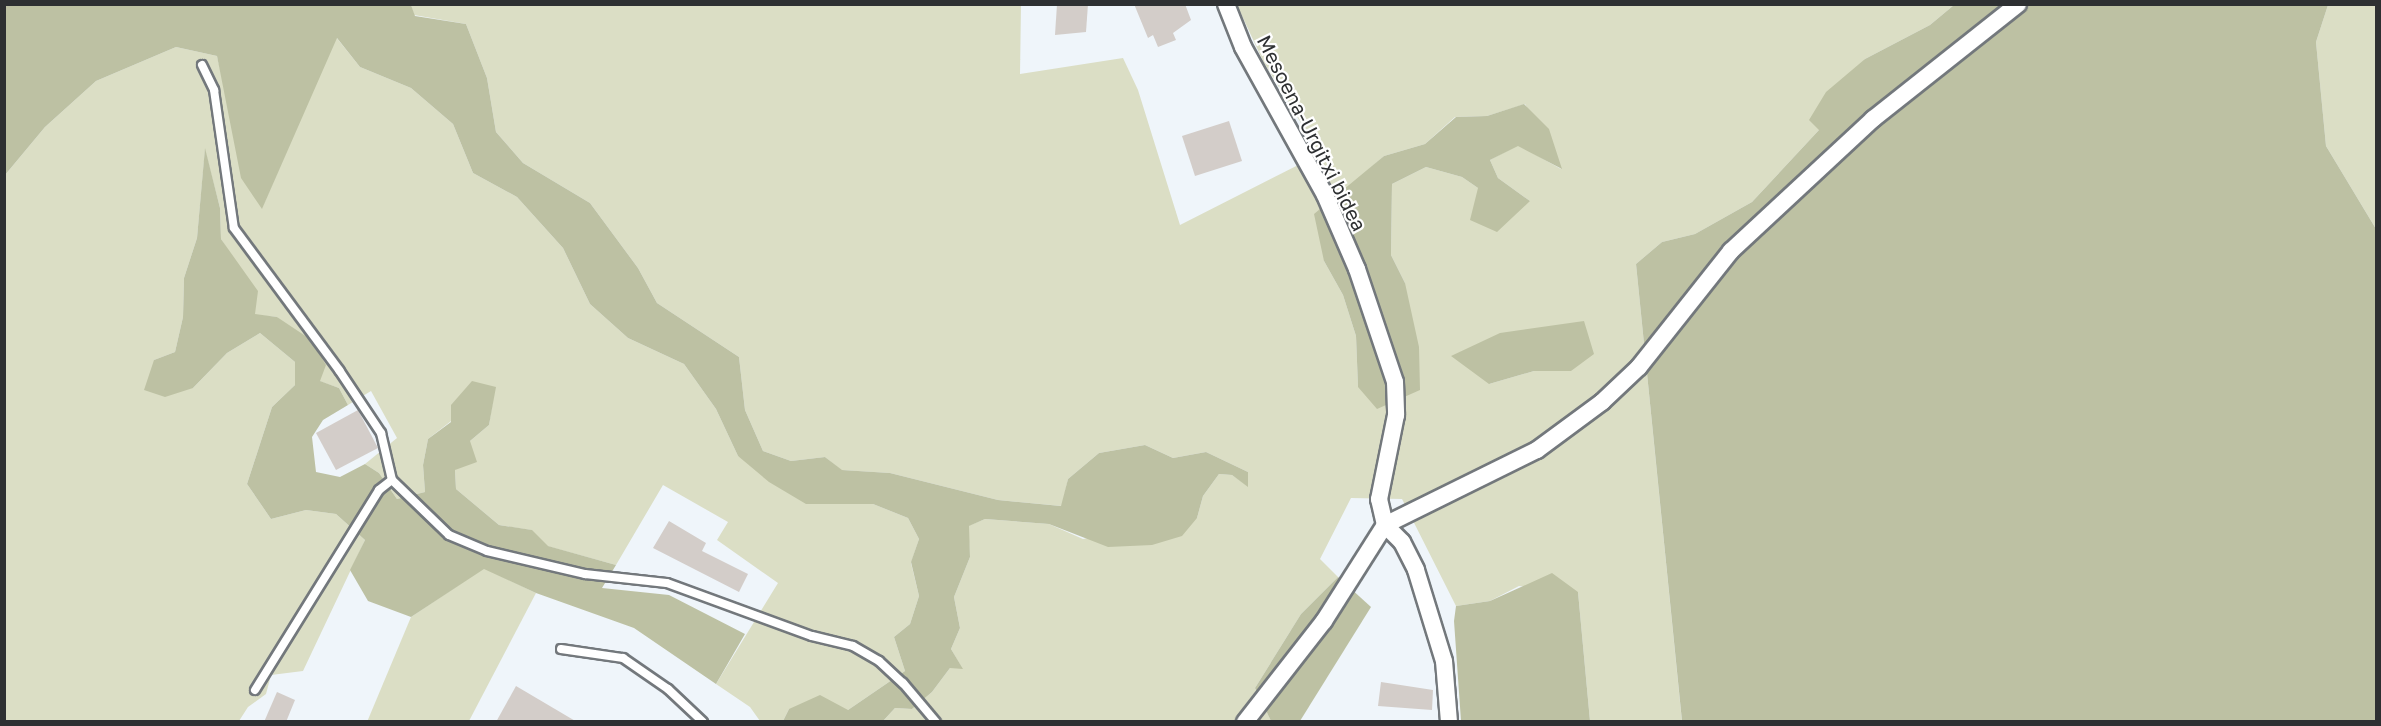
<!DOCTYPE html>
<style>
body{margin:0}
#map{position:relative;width:2381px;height:726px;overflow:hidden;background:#eff5fa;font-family:"Golos Text",sans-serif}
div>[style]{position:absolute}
.green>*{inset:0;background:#dbdec5}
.forest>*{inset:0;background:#bdc1a3}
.building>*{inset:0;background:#d3cdc9}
.roads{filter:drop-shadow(2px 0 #73787c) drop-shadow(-2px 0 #73787c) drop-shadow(0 2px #73787c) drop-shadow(0 -2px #73787c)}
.lane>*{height:8px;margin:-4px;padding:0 4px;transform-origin:4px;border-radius:4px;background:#fff}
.street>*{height:16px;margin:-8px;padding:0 8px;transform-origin:8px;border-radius:8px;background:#fff}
span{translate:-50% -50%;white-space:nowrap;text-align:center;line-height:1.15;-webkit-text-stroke:4.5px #fff;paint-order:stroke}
.street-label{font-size:20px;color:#2e3032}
.frame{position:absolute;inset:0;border:6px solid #2e3032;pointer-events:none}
</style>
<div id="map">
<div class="green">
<i style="clip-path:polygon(evenodd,411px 5px,1021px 5px,1020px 74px,1123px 58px,1138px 90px,1180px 225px,1320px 154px,1263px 61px,1237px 5px,1954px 5px,1930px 25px,1865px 59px,1819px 130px,1752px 202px,1695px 234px,1662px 242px,1636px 264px,1682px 722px,1590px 721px,1578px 592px,1519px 586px,1490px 601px,1456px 606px,1402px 499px,1351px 498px,1320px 559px,1338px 577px,1301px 614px,1255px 688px,1271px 721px,883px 721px,895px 708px,912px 709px,932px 692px,950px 668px,962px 668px,951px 649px,960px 628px,954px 597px,970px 557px,968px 526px,985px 519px,1049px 524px,1083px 539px,1197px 518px,1203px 496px,1219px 474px,1232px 475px,1248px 486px,1248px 472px,1206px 452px,1173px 458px,1145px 445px,1099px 453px,1068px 479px,1062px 506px,998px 500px,890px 473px,841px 470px,825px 457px,791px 461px,763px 451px,745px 410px,739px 357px,657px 303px,638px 268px,590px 203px,523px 163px,496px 132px,487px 78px,466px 24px,414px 15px,411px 5px,1525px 104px,1561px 169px,1518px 145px,1490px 160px,1498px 178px,1530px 201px,1478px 188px,1462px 177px,1426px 167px,1392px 184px,1391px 255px,1405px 283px,1358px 387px,1356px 336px,1343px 295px,1324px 261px,1351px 185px,1384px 156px,1425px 144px,1455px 117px,1487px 116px,1525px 104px,411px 5px,1584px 321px,1571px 371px,1534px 371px,1489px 384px,1584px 321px)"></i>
<i style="clip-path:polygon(2328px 5px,2376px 5px,2376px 229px,2326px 146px,2316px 42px)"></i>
<i style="clip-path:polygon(336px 37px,360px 67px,411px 88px,453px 124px,473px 173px,517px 197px,563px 248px,590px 304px,628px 338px,684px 364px,716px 409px,738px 456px,842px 502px,873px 504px,908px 518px,919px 539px,911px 563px,919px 596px,910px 624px,894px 637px,905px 671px,848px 710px,789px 709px,783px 721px,760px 721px,750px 707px,716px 684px,778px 583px,717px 540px,728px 522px,663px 485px,616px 565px,547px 546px,531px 530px,499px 525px,456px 489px,455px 470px,470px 441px,489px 425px,495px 387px,428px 439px,423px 465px,425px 492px,397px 499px,379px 473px,365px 464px,397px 438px,371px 391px,348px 405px,339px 388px,319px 381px,277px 317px,255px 315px,236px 263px,221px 239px,220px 208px,205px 150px,197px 238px,184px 278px,183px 317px,175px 352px,154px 360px,193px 388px,227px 353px,260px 333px,295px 362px,295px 385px,272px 407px,247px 484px,271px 519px,306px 510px,336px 514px,365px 540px,303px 671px,271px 675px,266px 694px,248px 707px,239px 721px,5px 722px,5px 175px,45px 127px,96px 81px,176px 47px,217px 56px,230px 111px,262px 208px)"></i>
<i style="clip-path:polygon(484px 568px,536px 593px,469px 721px,367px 722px,411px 617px)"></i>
</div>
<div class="forest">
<i style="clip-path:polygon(5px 5px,411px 5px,415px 16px,466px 24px,487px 78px,496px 132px,523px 163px,590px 203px,638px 268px,657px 303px,739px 357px,745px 410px,763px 451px,791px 461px,825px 457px,842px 470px,890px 473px,998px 500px,1061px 506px,1068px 479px,1099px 453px,1145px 445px,1173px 458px,1206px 452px,1248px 472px,1248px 487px,1232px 475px,1219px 474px,1203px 496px,1197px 518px,1182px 536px,1152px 545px,1108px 547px,1049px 524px,985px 519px,969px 526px,970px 557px,954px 597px,960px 628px,951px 649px,963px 669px,950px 668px,932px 692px,912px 709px,895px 708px,883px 721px,783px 721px,789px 709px,820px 695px,848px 710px,905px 671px,894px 637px,910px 624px,919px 596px,911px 562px,919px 539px,908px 518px,873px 504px,806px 504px,769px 482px,738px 456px,716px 409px,684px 364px,628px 338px,590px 304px,563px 248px,517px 197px,473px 173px,453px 124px,411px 88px,360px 67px,337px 38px,262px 209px,241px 178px,217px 56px,176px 47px,96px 81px,45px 127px,5px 175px)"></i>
<i style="clip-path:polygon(1954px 5px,2328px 5px,2316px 42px,2326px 146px,2376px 229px,2376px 721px,1682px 721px,1636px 264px,1662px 242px,1695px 234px,1752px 202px,1819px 130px,1809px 120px,1826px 92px,1865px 59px,1930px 25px)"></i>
<i style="clip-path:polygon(1524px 104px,1549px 129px,1562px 169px,1518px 146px,1490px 160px,1498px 178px,1530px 201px,1497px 232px,1470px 220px,1478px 188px,1462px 177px,1426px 167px,1392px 184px,1391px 255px,1405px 283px,1419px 347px,1420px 390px,1377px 409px,1358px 387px,1356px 336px,1343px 295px,1324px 261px,1314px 214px,1384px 156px,1425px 144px,1456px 117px,1487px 116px)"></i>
<i style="clip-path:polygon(205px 148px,220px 208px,221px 239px,258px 291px,255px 314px,277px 317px,310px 339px,326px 365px,320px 381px,339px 388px,348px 405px,323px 420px,312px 437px,316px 472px,340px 477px,365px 464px,379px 473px,397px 499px,425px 492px,423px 465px,428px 439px,451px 422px,451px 405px,472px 381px,496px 387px,489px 425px,470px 441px,477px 462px,455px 470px,456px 489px,499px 525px,532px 530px,548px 546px,616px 565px,602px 588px,669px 595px,745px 634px,716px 684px,634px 628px,536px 593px,484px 569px,411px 617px,368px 601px,350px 570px,365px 540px,336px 514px,306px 510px,271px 519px,247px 484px,272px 407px,295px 385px,295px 362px,260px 333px,227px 353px,193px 388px,165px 397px,144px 390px,154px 360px,175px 352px,183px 317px,184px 278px,197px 238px)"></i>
<i style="clip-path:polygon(1584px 321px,1594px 354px,1571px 371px,1534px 371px,1489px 384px,1451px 356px,1500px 333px)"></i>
<i style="clip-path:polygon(1552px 573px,1578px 592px,1590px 721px,1461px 721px,1454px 621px,1456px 606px,1490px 601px)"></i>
<i style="clip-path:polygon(1338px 577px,1371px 607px,1300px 721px,1271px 721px,1255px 688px,1301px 614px)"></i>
</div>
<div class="building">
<i style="clip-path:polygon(1057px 4px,1088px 4px,1086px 32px,1055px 35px)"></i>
<i style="clip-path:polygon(1134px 4px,1185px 4px,1191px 20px,1173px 33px,1176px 40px,1158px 47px,1153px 35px,1148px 38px)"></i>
<i style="clip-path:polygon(1229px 121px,1242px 161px,1195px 176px,1182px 136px)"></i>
<i style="clip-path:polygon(358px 410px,378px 448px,336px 470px,316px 433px)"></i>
<i style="clip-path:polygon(669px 521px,706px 543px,702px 551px,748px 574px,739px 592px,653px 548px)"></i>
<i style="clip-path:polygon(1381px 682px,1433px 690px,1432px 710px,1378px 706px)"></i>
<i style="clip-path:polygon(516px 686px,577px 722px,496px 722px)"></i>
<i style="clip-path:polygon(277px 692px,295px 700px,286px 722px,264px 722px)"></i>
</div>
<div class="roads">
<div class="lane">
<i style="left:202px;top:65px;width:28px;rotate:64deg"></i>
<i style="left:214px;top:90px;width:139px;rotate:81.8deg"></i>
<i style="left:234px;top:228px;width:177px;rotate:53.5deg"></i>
<i style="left:339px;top:370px;width:76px;rotate:56.3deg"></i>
<i style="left:381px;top:433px;width:48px;rotate:76.8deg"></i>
<i style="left:561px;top:649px;width:63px;rotate:8.3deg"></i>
<i style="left:623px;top:658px;width:55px;rotate:34.6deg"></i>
<i style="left:668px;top:689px;width:48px;rotate:43.3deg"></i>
<i style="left:255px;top:690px;width:235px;rotate:-58.2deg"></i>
<i style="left:379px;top:490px;width:16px;rotate:-38deg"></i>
<i style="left:392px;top:480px;width:79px;rotate:44deg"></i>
<i style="left:449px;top:535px;width:41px;rotate:22.8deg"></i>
<i style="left:487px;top:551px;width:101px;rotate:13.2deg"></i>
<i style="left:585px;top:574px;width:82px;rotate:6.3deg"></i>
<i style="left:667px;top:583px;width:154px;rotate:20.1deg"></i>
<i style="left:812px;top:636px;width:42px;rotate:13.7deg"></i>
<i style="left:853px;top:646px;width:30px;rotate:30deg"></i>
<i style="left:879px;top:661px;width:33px;rotate:43deg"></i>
<i style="left:903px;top:683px;width:51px;rotate:49.8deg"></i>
</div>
<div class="street">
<i style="left:1226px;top:4px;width:46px;rotate:68.4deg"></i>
<i style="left:1243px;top:47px;width:169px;rotate:61deg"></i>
<i style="left:1325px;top:195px;width:81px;rotate:66.6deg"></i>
<i style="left:1357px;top:269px;width:119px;rotate:71.4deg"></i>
<i style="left:1395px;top:382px;width:33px;rotate:88deg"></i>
<i style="left:1396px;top:415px;width:86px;rotate:101.4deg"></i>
<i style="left:1379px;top:499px;width:27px;rotate:77deg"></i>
<i style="left:1385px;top:525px;width:24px;rotate:45deg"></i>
<i style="left:1402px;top:542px;width:31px;rotate:63deg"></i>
<i style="left:1416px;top:570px;width:95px;rotate:72.9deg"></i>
<i style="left:1444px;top:661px;width:61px;rotate:85.3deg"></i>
<i style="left:1245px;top:722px;width:128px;rotate:-52deg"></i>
<i style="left:1324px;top:621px;width:114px;rotate:-57.6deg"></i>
<i style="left:1385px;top:525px;width:169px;rotate:-26.3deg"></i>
<i style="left:1537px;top:450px;width:81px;rotate:-36.4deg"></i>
<i style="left:1602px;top:402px;width:51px;rotate:-43.4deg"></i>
<i style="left:1639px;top:367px;width:148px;rotate:-51.6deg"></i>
<i style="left:1731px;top:251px;width:194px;rotate:-42.9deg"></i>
<i style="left:1873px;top:119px;width:185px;rotate:-38.4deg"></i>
</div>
</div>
<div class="street-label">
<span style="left:1312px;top:133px;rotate:63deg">Mesoena-Urgitxi bidea</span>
</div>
<div class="frame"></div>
</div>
